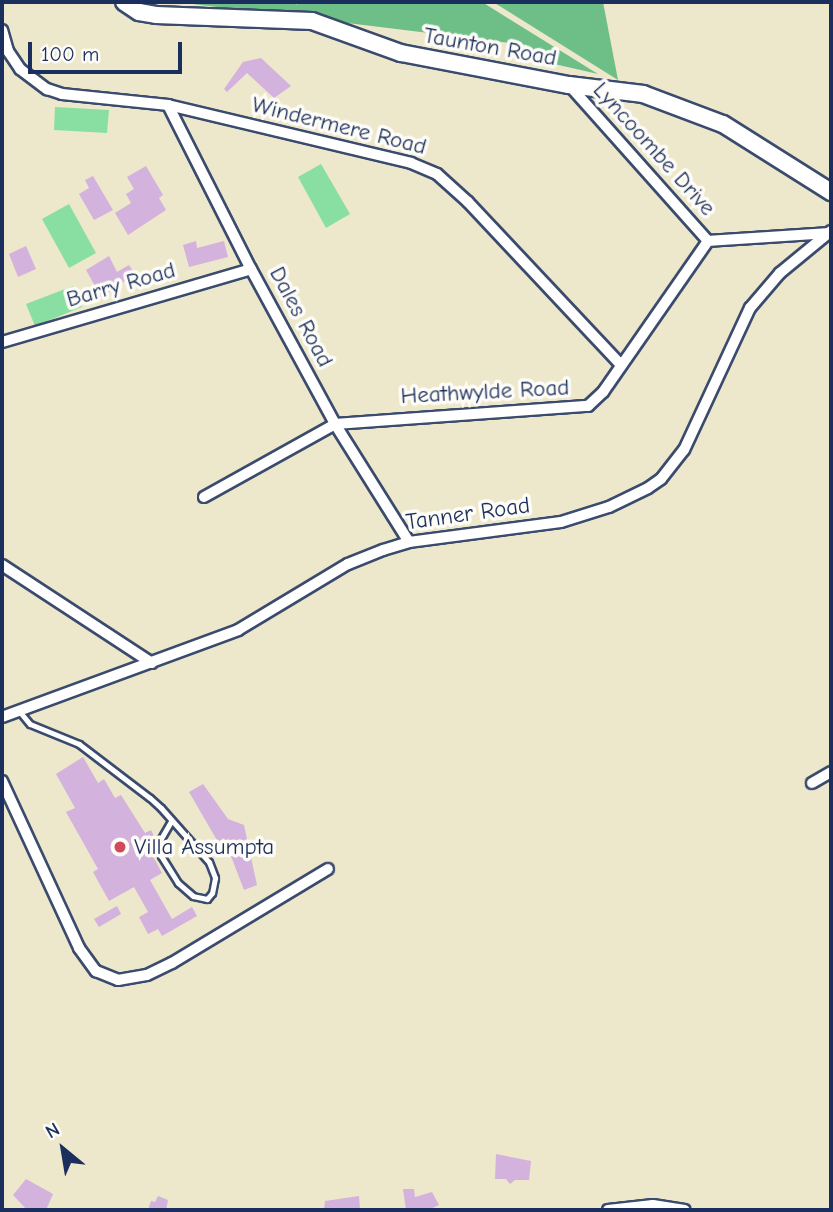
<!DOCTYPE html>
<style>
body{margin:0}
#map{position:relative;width:833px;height:1212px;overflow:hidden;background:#ede7cb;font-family:"Comic Neue",sans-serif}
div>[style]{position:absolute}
.green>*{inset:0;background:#89dfa2}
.forest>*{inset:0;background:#6ebe88}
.building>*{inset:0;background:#d3b2de}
.roads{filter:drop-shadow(2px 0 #3a4b6e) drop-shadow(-2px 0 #3a4b6e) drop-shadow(0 2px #3a4b6e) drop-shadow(0 -2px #3a4b6e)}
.lane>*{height:5px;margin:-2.5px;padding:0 2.5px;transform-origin:2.5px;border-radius:2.5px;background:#fff}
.street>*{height:10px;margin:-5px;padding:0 5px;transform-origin:5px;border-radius:5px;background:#fff}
.secondary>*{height:16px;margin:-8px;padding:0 8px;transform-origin:8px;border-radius:8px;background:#fff}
.dots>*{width:19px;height:19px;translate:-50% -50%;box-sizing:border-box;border:4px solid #fdfcf7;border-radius:50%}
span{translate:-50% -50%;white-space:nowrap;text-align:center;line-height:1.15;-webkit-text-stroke:7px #fdfcf7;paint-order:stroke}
.street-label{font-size:23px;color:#1b2f5e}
.poi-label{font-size:23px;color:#1b2f5e}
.left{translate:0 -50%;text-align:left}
.frame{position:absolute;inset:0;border:4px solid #1b2f5e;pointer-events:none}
.north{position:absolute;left:28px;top:1114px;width:70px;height:70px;-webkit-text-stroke:5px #fdfcf7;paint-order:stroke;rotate:330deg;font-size:19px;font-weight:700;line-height:28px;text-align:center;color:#1b2f5e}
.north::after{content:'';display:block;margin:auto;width:24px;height:32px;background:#1b2f5e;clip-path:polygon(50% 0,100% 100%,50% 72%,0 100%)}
.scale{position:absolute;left:28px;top:42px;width:154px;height:32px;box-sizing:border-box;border:4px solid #1b2f5e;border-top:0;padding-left:9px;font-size:21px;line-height:24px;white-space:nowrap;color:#1b2f5e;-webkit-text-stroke:5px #fdfcf7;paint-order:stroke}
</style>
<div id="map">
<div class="green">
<i style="clip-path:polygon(55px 107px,109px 110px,107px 133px,54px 130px)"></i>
<i style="clip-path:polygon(321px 164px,350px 214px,326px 228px,298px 177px)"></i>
<i style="clip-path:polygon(69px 204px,96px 253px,69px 268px,42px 219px)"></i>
<i style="clip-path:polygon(73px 286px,82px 307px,35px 326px,26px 304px)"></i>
</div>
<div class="forest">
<i style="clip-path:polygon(176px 2px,298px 2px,296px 5px,301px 2px,482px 2px,598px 74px,528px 58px,527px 45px)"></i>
<i style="clip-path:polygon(493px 2px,603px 2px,618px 80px)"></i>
</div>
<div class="building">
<i style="clip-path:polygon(261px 58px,291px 86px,274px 98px,247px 73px,227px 92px,224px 89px,243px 62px)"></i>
<i style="clip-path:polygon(146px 166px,163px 195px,159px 198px,166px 210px,128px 235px,115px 213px,131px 203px,126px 194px,134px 189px,127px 177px)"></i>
<i style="clip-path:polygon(93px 176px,113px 210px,94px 220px,79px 194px,89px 188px,85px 180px)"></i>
<i style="clip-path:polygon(196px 241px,197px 248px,224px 241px,228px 257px,189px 267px,183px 245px)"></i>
<i style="clip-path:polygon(26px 246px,36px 269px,18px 277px,9px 254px)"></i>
<i style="clip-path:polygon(109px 256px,117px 272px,129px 265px,135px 274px,93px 303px,86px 291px,95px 286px,86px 270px)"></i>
<i style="clip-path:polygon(83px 757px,98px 783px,104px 779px,115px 798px,121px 795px,145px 833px,151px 830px,155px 838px,154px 846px,149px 849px,162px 873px,150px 880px,172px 919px,192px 907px,197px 916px,162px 936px,158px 929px,148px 934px,139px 917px,148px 912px,134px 887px,109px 901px,93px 872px,98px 869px,66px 812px,75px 808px,56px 774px)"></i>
<i style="clip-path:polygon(203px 784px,228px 819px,244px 825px,257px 885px,244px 890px,224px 838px,218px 842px,189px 792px)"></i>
<i style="clip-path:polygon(117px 906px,121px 914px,99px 927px,94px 919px)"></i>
<i style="clip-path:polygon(496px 1154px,531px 1161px,529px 1180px,515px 1180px,510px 1184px,506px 1179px,495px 1179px)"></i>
<i style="clip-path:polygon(26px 1179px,53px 1194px,46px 1210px,27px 1210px,13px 1195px)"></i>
<i style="clip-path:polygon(403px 1189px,414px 1189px,415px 1197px,432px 1192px,439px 1205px,428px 1210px,406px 1210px)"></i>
<i style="clip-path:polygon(158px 1196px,168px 1200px,166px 1210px,148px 1210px,151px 1201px,155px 1202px)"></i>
<i style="clip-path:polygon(359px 1196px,360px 1210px,324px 1210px,325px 1201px)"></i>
</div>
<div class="roads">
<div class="lane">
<i style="left:19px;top:711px;width:17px;rotate:50deg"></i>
<i style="left:30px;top:724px;width:53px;rotate:22.2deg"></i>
<i style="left:79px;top:744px;width:89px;rotate:37.3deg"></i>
<i style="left:150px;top:798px;width:15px;rotate:42deg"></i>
<i style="left:161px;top:808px;width:72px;rotate:48.4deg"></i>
<i style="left:209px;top:862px;width:17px;rotate:69deg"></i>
<i style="left:215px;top:878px;width:15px;rotate:101deg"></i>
<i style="left:212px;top:893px;width:8px;rotate:130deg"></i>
<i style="left:207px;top:899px;width:14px;rotate:-168deg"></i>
<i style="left:193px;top:896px;width:20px;rotate:-139deg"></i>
<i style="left:178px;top:883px;width:32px;rotate:-122deg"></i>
<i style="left:161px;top:856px;width:14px;rotate:-98deg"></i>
<i style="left:159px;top:842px;width:24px;rotate:-60deg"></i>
</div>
<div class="street">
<i style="left:2px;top:30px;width:22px;rotate:74deg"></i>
<i style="left:8px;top:51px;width:22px;rotate:56deg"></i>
<i style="left:20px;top:69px;width:34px;rotate:37deg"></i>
<i style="left:47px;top:89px;width:16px;rotate:18deg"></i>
<i style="left:62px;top:94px;width:107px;rotate:5.9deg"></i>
<i style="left:168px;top:105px;width:250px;rotate:13.4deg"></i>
<i style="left:411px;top:163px;width:28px;rotate:23deg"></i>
<i style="left:437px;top:174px;width:42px;rotate:42.1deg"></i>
<i style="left:468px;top:202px;width:222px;rotate:46.8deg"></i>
<i style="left:569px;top:85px;width:209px;rotate:48.3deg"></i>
<i style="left:168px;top:105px;width:184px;rotate:63.2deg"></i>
<i style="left:251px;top:269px;width:176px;rotate:61.5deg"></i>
<i style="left:335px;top:424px;width:139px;rotate:57.9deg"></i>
<i style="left:2px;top:342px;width:259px;rotate:-16.3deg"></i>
<i style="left:204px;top:497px;width:150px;rotate:-29.1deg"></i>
<i style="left:335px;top:424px;width:254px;rotate:-4.1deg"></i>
<i style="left:588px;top:406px;width:21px;rotate:-43deg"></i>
<i style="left:603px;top:392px;width:184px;rotate:-55.2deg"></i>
<i style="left:708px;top:241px;width:121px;rotate:-3.8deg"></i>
<i style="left:2px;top:565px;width:179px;rotate:33.2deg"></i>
<i style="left:2px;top:717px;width:252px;rotate:-20.2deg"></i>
<i style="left:238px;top:630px;width:128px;rotate:-31deg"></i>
<i style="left:348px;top:564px;width:38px;rotate:-22deg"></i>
<i style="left:383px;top:550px;width:27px;rotate:-17deg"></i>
<i style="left:409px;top:542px;width:153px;rotate:-7.5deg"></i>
<i style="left:561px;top:522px;width:50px;rotate:-17.4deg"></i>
<i style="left:609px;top:507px;width:43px;rotate:-26deg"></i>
<i style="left:648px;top:488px;width:16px;rotate:-35deg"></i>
<i style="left:661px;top:479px;width:37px;rotate:-52deg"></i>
<i style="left:684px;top:450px;width:157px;rotate:-65.1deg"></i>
<i style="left:750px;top:308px;width:46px;rotate:-49.4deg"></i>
<i style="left:780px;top:273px;width:66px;rotate:-39.5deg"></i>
<i style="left:2px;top:781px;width:184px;rotate:65.2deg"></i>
<i style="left:79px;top:948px;width:29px;rotate:54deg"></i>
<i style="left:96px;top:971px;width:24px;rotate:22deg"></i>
<i style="left:118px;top:980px;width:29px;rotate:-10deg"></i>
<i style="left:147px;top:975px;width:28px;rotate:-26deg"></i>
<i style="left:172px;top:963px;width:182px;rotate:-31.1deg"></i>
<i style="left:812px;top:783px;width:22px;rotate:-30deg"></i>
<i style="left:608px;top:1210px;width:45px;rotate:-6.3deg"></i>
<i style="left:653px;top:1205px;width:32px;rotate:9deg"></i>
</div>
<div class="secondary">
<i style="left:124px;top:2px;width:18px;rotate:34deg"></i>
<i style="left:139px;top:12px;width:17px;rotate:10deg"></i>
<i style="left:156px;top:15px;width:156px;rotate:2.2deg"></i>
<i style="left:312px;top:21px;width:95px;rotate:19.8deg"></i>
<i style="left:401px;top:53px;width:171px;rotate:10.8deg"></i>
<i style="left:569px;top:85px;width:75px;rotate:6.9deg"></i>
<i style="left:643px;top:94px;width:85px;rotate:20.6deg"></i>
<i style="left:723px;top:124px;width:128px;rotate:32.2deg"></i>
</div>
</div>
<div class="dots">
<i style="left:120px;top:847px;background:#d1495b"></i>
</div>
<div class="street-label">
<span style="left:490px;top:47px;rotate:10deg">Taunton Road</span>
<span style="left:339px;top:126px;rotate:14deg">Windermere Road</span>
<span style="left:654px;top:149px;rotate:48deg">Lyncoombe Drive</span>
<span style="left:121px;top:285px;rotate:-16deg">Barry Road</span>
<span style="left:301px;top:317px;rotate:62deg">Dales Road</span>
<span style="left:485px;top:392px;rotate:-3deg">Heathwylde Road</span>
<span style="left:468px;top:514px;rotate:-8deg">Tanner Road</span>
</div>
<div class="poi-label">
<span class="left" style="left:134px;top:847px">Villa Assumpta</span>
</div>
<div class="frame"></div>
<div class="north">N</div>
<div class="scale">100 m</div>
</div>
